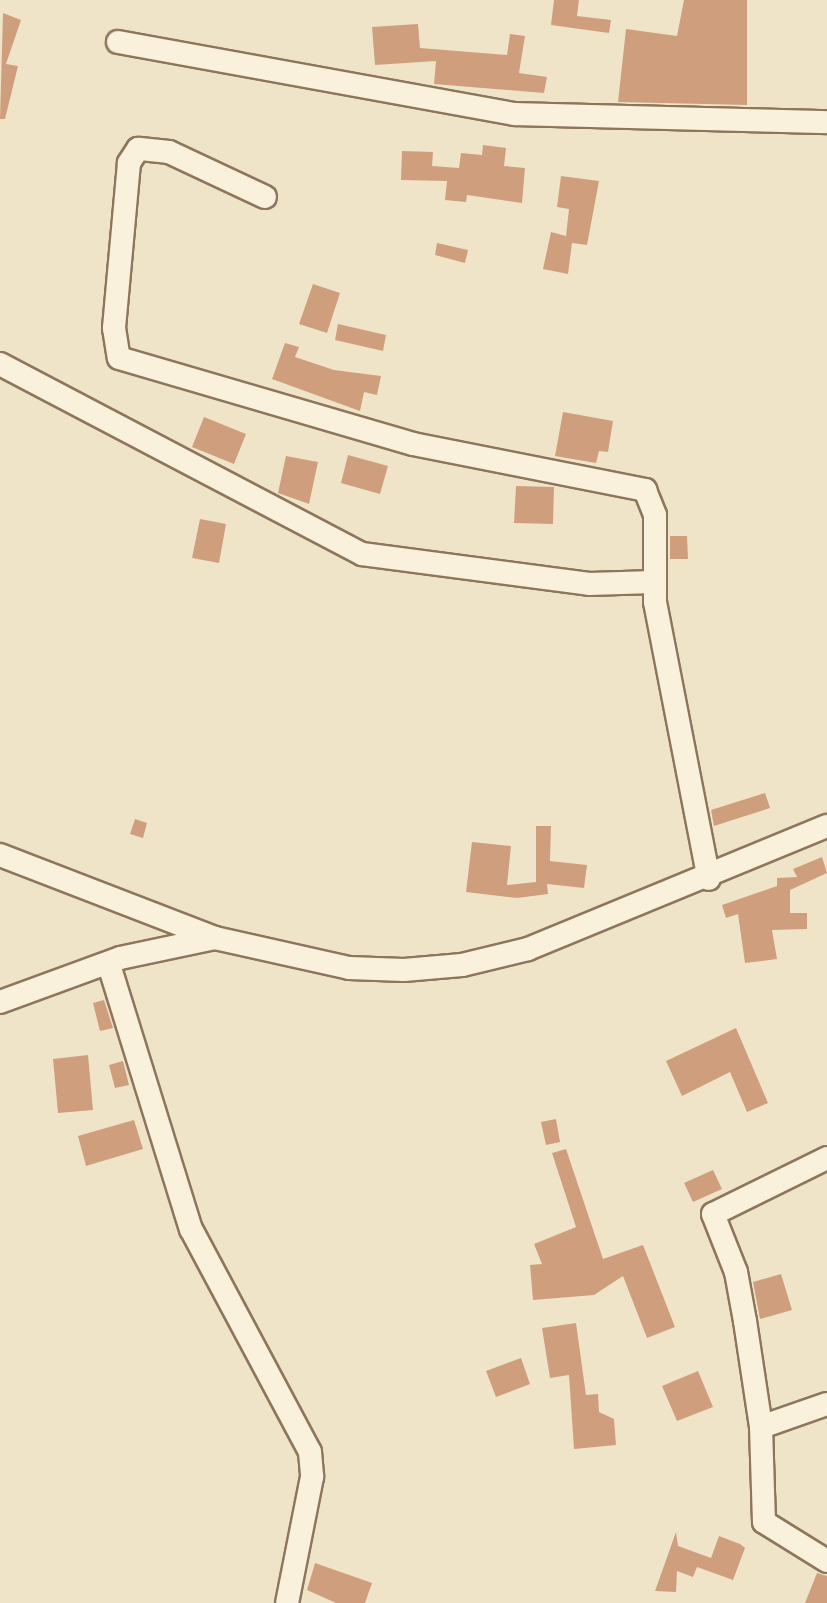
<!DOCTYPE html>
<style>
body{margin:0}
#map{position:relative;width:827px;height:1603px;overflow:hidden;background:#f0e4c8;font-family:Bitter,serif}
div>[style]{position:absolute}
.building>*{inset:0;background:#cf9f7d}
.roads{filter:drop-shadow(2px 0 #8d765c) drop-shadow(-2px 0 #8d765c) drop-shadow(0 2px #8d765c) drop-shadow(0 -2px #8d765c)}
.minor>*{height:22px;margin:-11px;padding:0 11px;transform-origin:11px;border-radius:11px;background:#faf1dc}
span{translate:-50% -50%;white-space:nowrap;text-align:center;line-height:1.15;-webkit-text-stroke:9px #f7eed8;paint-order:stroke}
</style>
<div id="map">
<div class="building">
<i style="clip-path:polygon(554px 0,579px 0,577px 16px,611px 20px,609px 33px,551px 25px)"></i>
<i style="clip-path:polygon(684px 0,747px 0,747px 105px,618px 102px,626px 29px,677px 36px)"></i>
<i style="clip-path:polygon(3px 13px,21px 20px,6px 64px,18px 66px,5px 119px,0 119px)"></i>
<i style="clip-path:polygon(418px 24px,420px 48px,507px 55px,510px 34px,525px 36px,519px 73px,547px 77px,544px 93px,434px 84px,436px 61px,375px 65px,372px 27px)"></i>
<i style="clip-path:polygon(483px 145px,506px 148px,504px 166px,525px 168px,522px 203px,467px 195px,466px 202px,445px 200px,447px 181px,401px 180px,402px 151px,433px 152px,432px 166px,459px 168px,461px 153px,482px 155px)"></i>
<i style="clip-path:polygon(561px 176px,599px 181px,587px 245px,572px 243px,568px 274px,543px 269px,551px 232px,566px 236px,569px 209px,557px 207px)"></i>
<i style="clip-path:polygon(437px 243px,468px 250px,465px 263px,435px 255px)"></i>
<i style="clip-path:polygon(313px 284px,340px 293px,327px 333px,299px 324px)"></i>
<i style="clip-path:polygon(338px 324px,386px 335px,383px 351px,335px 340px)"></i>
<i style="clip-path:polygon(285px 343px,299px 347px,295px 357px,334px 370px,381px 376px,377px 395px,364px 392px,360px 411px,272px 379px)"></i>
<i style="clip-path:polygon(563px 412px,613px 421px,608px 452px,599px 451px,596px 463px,555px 456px)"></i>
<i style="clip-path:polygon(204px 417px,246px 434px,234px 464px,192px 447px)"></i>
<i style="clip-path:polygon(348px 455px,388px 466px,380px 494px,341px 483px)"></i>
<i style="clip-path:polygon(286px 456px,318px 462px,309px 504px,278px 493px)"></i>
<i style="clip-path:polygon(516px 486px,554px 487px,553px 524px,514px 523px)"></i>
<i style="clip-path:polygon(200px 519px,226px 524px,219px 563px,192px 558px)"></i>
<i style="clip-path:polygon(670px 536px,687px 536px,688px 559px,670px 559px)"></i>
<i style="clip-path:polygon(765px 793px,770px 808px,714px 826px,711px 810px)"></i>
<i style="clip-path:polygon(135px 819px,147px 823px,143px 838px,130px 834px)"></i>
<i style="clip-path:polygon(536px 826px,551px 826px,550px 861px,587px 865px,584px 888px,547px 884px,548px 894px,517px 898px,466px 892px,472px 842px,511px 846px,507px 885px,536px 882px)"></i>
<i style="clip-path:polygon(822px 857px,827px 873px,790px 890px,790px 913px,807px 913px,807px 929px,772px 930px,777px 959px,745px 963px,738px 914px,726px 918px,722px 905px,777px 886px,777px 878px,797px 877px,793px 869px)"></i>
<i style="clip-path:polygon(104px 1000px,113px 1028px,100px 1031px,93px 1003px)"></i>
<i style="clip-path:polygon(736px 1028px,768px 1103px,747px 1112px,730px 1072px,682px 1096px,666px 1061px)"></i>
<i style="clip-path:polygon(88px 1055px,93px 1110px,58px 1113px,53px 1059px)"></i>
<i style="clip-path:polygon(123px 1061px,129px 1085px,115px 1088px,109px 1065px)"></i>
<i style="clip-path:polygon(556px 1119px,560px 1142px,546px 1145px,541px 1122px)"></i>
<i style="clip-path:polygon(134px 1120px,143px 1149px,86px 1166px,78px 1136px)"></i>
<i style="clip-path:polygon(566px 1149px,603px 1259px,643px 1245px,675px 1327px,647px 1338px,623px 1276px,594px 1295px,533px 1300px,530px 1265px,542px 1264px,534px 1244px,576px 1227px,552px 1153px)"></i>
<i style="clip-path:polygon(713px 1170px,722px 1189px,693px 1202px,684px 1183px)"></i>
<i style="clip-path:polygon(781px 1274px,792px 1310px,760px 1319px,753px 1282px)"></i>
<i style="clip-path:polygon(576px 1323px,586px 1395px,598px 1394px,599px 1412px,614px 1419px,616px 1445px,574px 1449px,569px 1375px,550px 1378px,542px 1328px)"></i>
<i style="clip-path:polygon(521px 1358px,530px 1384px,496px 1397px,486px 1371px)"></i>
<i style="clip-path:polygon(698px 1371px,713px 1407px,677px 1421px,662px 1386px)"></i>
<i style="clip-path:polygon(676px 1532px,678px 1546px,711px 1558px,719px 1536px,740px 1544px,745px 1548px,733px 1580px,697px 1567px,693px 1577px,677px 1571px,676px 1592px,655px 1591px)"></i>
<i style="clip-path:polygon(315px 1563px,372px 1583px,365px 1603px,336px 1603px,307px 1590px)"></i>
<i style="clip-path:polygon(817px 1573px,827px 1576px,827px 1603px,805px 1603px)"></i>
</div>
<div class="roads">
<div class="minor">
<i style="left:118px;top:42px;width:403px;rotate:10.3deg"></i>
<i style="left:515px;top:114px;width:312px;rotate:1.5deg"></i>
<i style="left:265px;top:197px;width:106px;rotate:-154.9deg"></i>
<i style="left:169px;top:152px;width:31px;rotate:-174deg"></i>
<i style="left:138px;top:149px;width:17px;rotate:123deg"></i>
<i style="left:129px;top:163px;width:166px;rotate:95.2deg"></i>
<i style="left:114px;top:328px;width:30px;rotate:81deg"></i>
<i style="left:119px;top:358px;width:306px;rotate:16.3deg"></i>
<i style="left:413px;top:444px;width:237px;rotate:11.2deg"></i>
<i style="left:645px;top:490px;width:27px;rotate:68deg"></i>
<i style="left:655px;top:515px;width:87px;rotate:90deg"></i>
<i style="left:655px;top:602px;width:282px;rotate:79deg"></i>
<i style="left:0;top:364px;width:409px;rotate:27.7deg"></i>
<i style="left:362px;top:554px;width:229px;rotate:7.5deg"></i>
<i style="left:589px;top:584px;width:65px;rotate:-1.8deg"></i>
<i style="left:0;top:855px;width:230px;rotate:21.1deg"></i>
<i style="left:215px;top:938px;width:137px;rotate:12.6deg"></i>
<i style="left:349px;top:968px;width:55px;rotate:2.1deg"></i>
<i style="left:404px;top:970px;width:58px;rotate:-4.9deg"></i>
<i style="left:462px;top:965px;width:68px;rotate:-13.6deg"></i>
<i style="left:528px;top:949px;width:323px;rotate:-22.4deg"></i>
<i style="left:110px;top:968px;width:273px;rotate:72.8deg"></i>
<i style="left:191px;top:1229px;width:253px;rotate:61.9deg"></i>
<i style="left:310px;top:1452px;width:25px;rotate:85deg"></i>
<i style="left:312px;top:1477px;width:128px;rotate:101.2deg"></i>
<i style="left:0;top:1002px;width:128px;rotate:-20.1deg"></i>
<i style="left:120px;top:958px;width:97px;rotate:-11.9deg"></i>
<i style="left:827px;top:1158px;width:127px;rotate:153.8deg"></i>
<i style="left:713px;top:1214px;width:62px;rotate:68.4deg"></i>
<i style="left:736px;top:1272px;width:50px;rotate:79.6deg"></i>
<i style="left:745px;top:1321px;width:107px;rotate:81.4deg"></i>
<i style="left:761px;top:1427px;width:95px;rotate:88.2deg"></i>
<i style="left:764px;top:1522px;width:74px;rotate:31.8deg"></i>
<i style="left:761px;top:1427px;width:70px;rotate:-19.2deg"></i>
</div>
</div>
</div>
